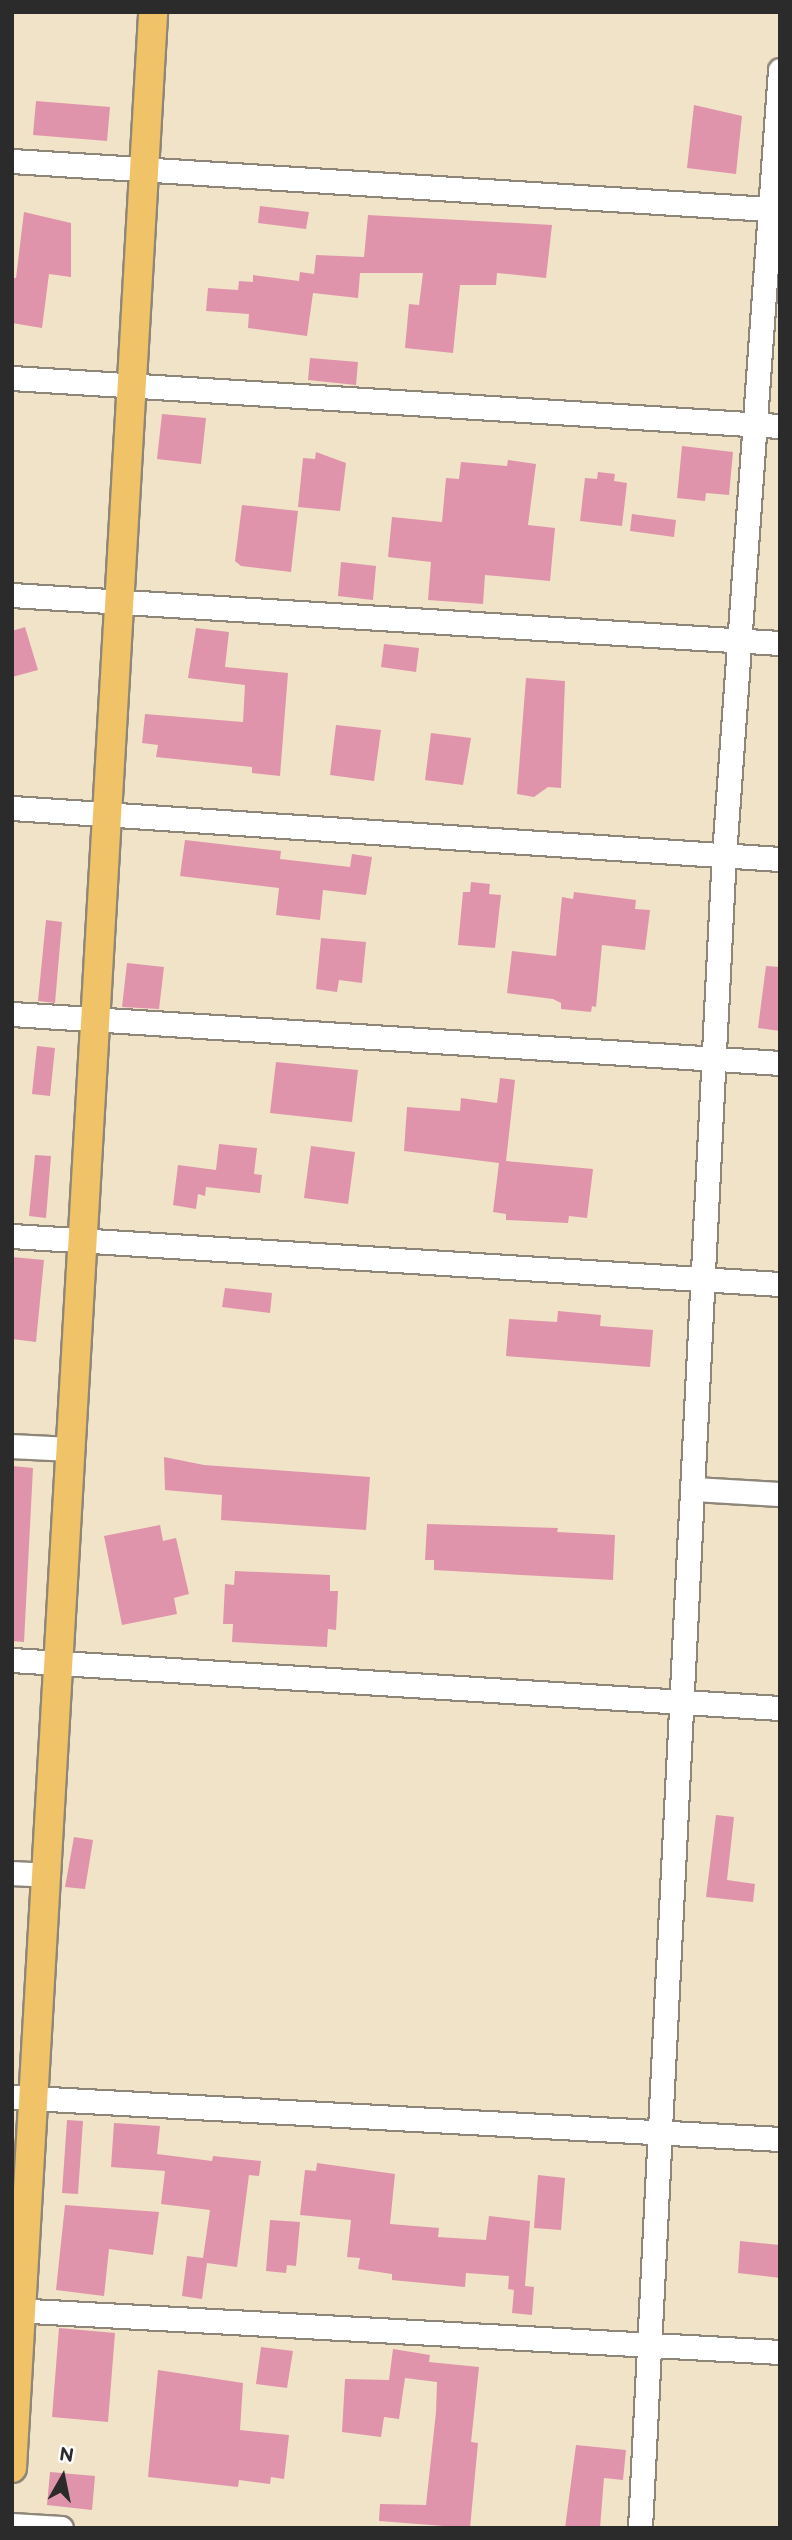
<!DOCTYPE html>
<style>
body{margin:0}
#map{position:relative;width:792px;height:2540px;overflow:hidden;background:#f1e3c7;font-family:"Balsamiq Sans",sans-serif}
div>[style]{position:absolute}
.building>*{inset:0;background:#df94ab}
.roads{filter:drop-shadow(2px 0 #8e8779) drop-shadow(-2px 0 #8e8779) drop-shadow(0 2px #8e8779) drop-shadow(0 -2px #8e8779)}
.minor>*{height:23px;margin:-11.5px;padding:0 11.5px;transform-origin:11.5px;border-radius:11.5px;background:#fff}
.major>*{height:28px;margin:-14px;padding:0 14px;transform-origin:14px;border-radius:14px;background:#f0c369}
span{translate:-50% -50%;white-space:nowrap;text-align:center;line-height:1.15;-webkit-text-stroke:5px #fff;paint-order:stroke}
.frame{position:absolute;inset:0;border:14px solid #2b2b2b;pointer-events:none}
.north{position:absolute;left:28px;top:2442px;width:70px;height:70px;-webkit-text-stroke:5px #fff;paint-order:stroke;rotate:9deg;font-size:19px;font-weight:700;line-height:28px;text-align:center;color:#2b2b2b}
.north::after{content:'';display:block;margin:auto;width:24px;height:32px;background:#2b2b2b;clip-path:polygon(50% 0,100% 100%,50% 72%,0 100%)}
</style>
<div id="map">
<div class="building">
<i style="clip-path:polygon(36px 101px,110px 107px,107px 141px,33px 135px)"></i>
<i style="clip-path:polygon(694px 105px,742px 116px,736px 174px,687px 168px)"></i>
<i style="clip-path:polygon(260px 206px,309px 212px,306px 229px,258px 223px)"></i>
<i style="clip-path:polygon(24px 212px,71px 223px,71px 277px,49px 274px,42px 328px,12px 323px,12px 278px,16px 278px)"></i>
<i style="clip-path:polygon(368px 215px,552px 225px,546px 278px,497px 273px,496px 285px,460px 285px,453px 353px,405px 348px,409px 304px,419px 305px,423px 273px,360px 273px,358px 298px,313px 293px,307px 336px,248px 328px,249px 314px,206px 311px,208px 288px,238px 290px,239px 281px,253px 282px,253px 275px,299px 281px,300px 272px,314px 274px,316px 255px,364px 257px)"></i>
<i style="clip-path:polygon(310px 358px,358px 362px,356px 385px,308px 380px)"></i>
<i style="clip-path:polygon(162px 414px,206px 418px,201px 464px,157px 459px)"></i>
<i style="clip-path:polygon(682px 446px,733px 452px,729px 495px,706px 493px,705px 501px,677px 498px)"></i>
<i style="clip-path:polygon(316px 452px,346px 463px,340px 511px,298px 507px,303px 458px,315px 459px)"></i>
<i style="clip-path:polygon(508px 460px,536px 464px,528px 525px,555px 528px,550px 581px,485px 575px,483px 604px,428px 600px,431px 562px,388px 557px,392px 517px,442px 522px,446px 478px,459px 479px,461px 462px,507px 466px)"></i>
<i style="clip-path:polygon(598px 472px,615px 474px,614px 481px,627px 483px,622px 526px,580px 521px,585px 478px,597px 479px)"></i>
<i style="clip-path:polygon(242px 505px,298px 511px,291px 572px,241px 566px,235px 561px)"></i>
<i style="clip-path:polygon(632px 514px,676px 520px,674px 537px,630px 531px)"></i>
<i style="clip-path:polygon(341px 562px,376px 566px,373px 600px,338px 596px)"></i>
<i style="clip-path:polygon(25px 627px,38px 670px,12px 677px,12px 631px)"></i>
<i style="clip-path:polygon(196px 628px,229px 632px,225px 667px,288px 673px,280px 776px,252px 773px,252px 767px,156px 757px,158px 745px,142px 743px,145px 714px,243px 722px,245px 685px,188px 678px)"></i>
<i style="clip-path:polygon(384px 644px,419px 648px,416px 672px,381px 667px)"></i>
<i style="clip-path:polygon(526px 678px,565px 681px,561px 788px,548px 787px,534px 797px,517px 794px)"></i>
<i style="clip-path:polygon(336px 725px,381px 730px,374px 781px,330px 775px)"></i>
<i style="clip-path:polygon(431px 733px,471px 738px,463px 785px,425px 780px)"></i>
<i style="clip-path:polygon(185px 840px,281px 851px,280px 859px,350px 867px,352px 854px,372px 857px,366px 895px,323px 890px,320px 920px,276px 915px,279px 888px,180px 876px)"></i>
<i style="clip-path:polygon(471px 882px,490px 884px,489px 894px,501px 895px,495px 948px,458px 945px,463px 892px,470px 892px)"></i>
<i style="clip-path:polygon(574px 892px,636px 900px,635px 909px,650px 910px,645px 950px,602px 945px,596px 1007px,592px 1006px,591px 1012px,561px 1009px,561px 1003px,553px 999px,507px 993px,512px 951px,556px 956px,562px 897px,573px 899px)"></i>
<i style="clip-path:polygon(46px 920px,62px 922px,55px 1003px,38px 1001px)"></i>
<i style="clip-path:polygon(321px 938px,366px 942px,362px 983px,339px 980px,337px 992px,316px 989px)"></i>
<i style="clip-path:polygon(127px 963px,164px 967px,159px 1009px,122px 1007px)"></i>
<i style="clip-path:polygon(766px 966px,780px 967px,780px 1031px,758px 1028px)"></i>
<i style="clip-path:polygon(37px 1046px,55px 1048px,50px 1096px,32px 1094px)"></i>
<i style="clip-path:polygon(276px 1062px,358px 1070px,352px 1122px,270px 1113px)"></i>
<i style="clip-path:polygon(500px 1078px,515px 1080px,506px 1161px,593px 1169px,587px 1218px,569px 1216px,568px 1223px,506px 1220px,506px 1214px,493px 1212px,499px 1163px,404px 1151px,407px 1107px,460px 1111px,461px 1098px,497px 1103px)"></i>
<i style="clip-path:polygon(219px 1144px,257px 1148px,254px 1174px,262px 1175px,260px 1193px,206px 1187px,205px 1196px,198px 1194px,196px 1209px,173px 1205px,178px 1165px,216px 1170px)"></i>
<i style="clip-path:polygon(311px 1146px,355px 1152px,348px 1204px,304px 1198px)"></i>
<i style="clip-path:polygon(35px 1155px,51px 1156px,46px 1218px,29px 1216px)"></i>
<i style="clip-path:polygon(12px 1257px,44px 1260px,36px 1342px,12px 1339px)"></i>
<i style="clip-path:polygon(225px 1288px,272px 1293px,270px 1313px,222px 1307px)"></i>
<i style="clip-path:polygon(558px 1311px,601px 1315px,600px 1326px,653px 1330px,650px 1367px,506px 1356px,509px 1319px,557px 1322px)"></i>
<i style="clip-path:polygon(164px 1457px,204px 1465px,370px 1477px,366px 1530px,221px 1520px,222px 1495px,165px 1490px)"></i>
<i style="clip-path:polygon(12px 1466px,33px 1468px,24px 1642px,12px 1641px)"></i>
<i style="clip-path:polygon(427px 1524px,558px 1528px,557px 1532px,615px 1535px,613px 1580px,434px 1570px,434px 1560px,425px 1560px)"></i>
<i style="clip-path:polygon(160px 1525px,163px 1541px,176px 1538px,189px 1594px,174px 1598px,177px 1614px,122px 1625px,104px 1536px)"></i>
<i style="clip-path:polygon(235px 1571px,330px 1575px,330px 1591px,338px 1591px,336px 1630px,328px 1629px,327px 1647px,232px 1642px,233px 1624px,223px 1624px,225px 1584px,234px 1585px)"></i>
<i style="clip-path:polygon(716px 1815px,734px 1817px,727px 1880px,755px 1884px,753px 1902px,706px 1897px)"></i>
<i style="clip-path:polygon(74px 1837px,93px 1840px,85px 1889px,65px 1887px)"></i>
<i style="clip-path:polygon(67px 2120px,83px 2121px,78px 2194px,62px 2193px)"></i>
<i style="clip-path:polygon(114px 2123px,160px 2126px,157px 2154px,212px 2161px,213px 2156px,261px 2161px,259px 2176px,249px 2175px,237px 2267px,207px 2263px,202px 2299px,182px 2296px,187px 2256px,203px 2258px,210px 2210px,161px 2204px,165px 2171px,111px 2167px)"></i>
<i style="clip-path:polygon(317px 2163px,395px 2174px,390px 2224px,439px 2228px,438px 2237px,486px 2240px,489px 2216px,530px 2221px,525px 2286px,534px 2287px,532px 2315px,512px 2313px,514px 2290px,508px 2289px,509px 2276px,466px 2273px,465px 2287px,392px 2280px,392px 2274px,358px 2269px,360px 2258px,347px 2257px,351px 2220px,300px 2215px,305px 2170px,316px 2171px)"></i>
<i style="clip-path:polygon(538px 2175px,565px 2178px,561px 2230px,534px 2228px)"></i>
<i style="clip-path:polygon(65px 2205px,159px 2212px,153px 2255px,109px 2249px,104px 2296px,56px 2290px)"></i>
<i style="clip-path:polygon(270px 2220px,300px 2222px,296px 2266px,287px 2265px,286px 2273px,266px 2271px)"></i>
<i style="clip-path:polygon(740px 2241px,780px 2245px,780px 2278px,738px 2273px)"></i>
<i style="clip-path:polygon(59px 2328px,115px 2333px,108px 2422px,52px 2417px)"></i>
<i style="clip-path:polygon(261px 2347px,293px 2351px,287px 2388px,256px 2384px)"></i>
<i style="clip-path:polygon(393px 2349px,430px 2355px,429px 2362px,479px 2367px,471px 2442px,478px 2443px,470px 2528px,379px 2521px,380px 2504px,426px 2505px,436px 2412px,437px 2382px,405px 2378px,399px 2419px,384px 2417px,381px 2437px,342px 2432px,345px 2379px,389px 2380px)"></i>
<i style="clip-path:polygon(158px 2370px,243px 2383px,240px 2430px,289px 2435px,284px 2479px,271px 2477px,270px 2484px,239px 2480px,238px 2487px,148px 2477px)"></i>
<i style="clip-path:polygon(576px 2445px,626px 2450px,623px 2480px,604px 2478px,600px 2528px,565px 2528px)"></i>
<i style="clip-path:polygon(50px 2472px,95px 2476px,92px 2510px,47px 2505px)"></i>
</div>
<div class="roads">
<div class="minor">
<i style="left:12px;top:161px;width:758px;rotate:3.63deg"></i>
<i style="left:12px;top:378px;width:769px;rotate:3.58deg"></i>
<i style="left:12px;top:595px;width:769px;rotate:3.58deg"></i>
<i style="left:12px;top:808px;width:770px;rotate:3.8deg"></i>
<i style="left:12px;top:1014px;width:770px;rotate:3.65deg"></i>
<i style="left:12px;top:1236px;width:769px;rotate:3.58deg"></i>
<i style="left:12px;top:1446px;width:57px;rotate:3deg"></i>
<i style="left:693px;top:1489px;width:87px;rotate:3.3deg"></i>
<i style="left:12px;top:1660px;width:769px;rotate:3.58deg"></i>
<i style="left:12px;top:1873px;width:33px;rotate:3deg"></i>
<i style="left:12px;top:2097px;width:769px;rotate:3.13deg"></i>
<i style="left:12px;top:2310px;width:769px;rotate:3.13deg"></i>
<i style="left:12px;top:2525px;width:49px;rotate:3.5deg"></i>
<i style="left:640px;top:2528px;width:1675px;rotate:-87.13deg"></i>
<i style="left:724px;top:855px;width:787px;rotate:-85.92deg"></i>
</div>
<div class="major">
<i style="left:12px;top:2468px;width:2460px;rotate:-86.71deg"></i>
</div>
</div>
<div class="frame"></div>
<div class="north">N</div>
</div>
